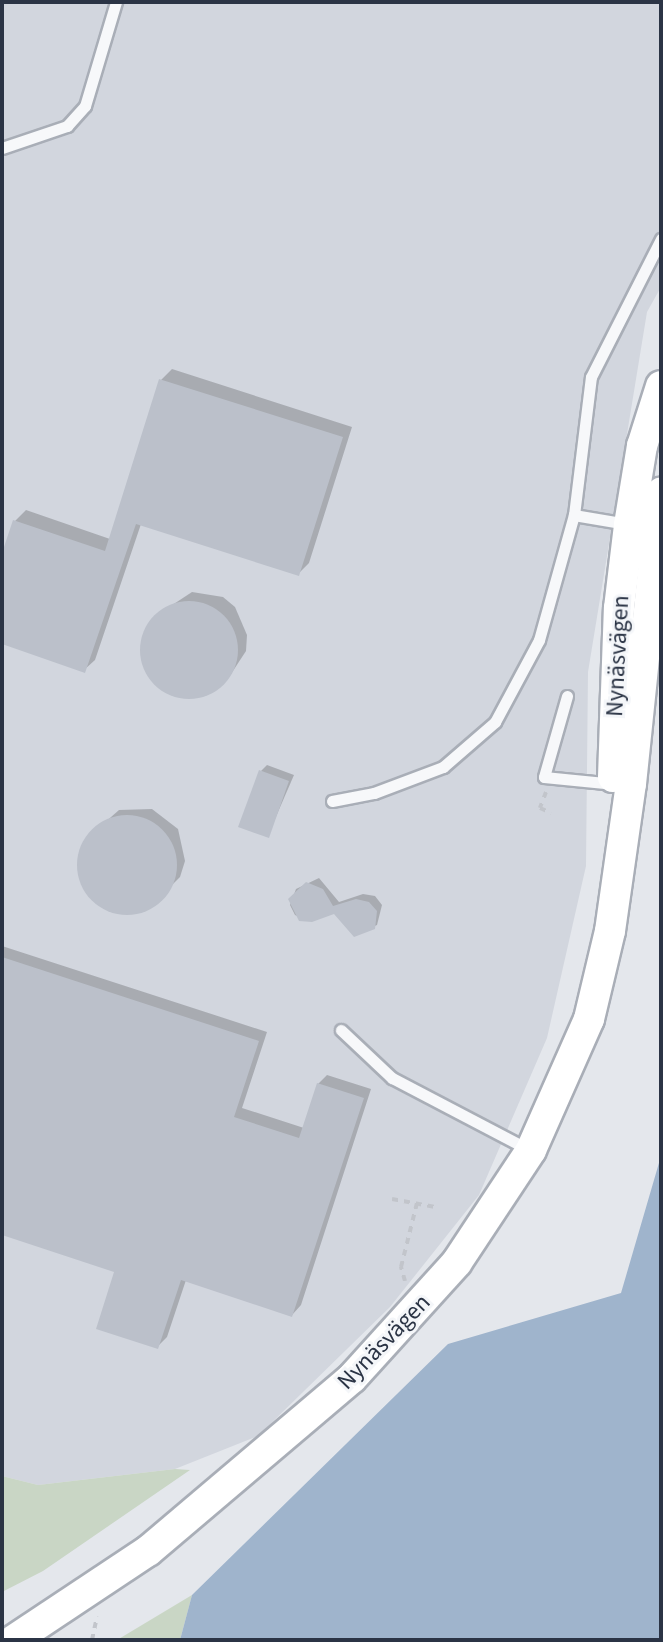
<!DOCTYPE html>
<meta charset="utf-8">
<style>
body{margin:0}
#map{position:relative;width:663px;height:1642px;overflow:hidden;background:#e4e7ec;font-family:"Source Sans 3",sans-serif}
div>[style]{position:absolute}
.built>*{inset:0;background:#d2d6de}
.green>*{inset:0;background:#c9d6c5}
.water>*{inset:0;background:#9fb4cc}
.shadow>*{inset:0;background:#0003}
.building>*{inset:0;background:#bbc0ca}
.round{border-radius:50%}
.path>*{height:4px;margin-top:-2px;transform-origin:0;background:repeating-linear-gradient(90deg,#c2c5cb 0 6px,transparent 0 12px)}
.roads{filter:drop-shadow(2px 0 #a9aeb7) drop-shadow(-2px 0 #a9aeb7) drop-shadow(0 2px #a9aeb7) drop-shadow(0 -2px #a9aeb7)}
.lane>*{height:11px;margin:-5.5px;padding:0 5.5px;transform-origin:5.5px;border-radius:5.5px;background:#f7f8fa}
.secondary>*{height:30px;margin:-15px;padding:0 15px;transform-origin:15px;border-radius:15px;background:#fff}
span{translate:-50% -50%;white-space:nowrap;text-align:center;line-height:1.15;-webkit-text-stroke:6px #f4f6f9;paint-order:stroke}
.street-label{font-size:24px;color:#2b3445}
.frame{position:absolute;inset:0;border:4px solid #2b3445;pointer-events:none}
</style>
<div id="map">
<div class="built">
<i style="clip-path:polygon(2px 2px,661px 2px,661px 287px,647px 312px,588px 672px,586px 866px,547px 1038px,479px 1195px,390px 1307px,258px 1436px,175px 1469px,38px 1485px,2px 1476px)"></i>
</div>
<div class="green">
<i style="clip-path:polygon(175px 1469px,190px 1470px,43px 1571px,2px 1592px,2px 1476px,38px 1485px)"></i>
<i style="clip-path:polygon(192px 1595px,180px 1640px,117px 1640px)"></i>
</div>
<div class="water">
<i style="clip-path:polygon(661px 1156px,661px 1640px,180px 1640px,192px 1595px,448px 1344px,621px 1293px)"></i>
</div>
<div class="shadow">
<i style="clip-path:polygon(172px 369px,352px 427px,309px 563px,298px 574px,141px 524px,95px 660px,84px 670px,2px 642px,2px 559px,15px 521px,26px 510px,110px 539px,161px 380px)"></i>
<i style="clip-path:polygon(192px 592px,223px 597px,235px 607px,247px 635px,246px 651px,229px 677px,220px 687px,190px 698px,175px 695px,150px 676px,142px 646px,154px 617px)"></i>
<i style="clip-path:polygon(267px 765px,294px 775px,268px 835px,261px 771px)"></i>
<i style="clip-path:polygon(152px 809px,178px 829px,185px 861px,180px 877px,148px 909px,118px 913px,103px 908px,82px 885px,79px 854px,85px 840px,119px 810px)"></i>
<i style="clip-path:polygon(319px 878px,339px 902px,363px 894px,375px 896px,382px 905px,377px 925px,354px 935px,335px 911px,306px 920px,295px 915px,290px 905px,296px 889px)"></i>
<i style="clip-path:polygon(2px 946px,267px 1032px,242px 1108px,304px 1128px,318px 1084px,327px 1075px,371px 1089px,301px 1305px,292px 1315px,186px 1280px,167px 1337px,158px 1346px,117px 1271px,2px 1221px)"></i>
</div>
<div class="building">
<i style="clip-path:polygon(159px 379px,343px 437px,299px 576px,136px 524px,85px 673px,2px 644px,2px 553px,13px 520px,105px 551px)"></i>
<i class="round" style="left:140px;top:601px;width:98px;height:98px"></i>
<i style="clip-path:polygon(259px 770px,289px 781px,269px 838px,238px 827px)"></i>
<i class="round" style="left:77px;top:815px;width:100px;height:100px"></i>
<i style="clip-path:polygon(306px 882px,323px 889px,333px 906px,356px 899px,369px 902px,377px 911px,375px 929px,354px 937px,334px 914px,312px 922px,299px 921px,288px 899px)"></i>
<i style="clip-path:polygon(2px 957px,259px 1041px,234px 1117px,299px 1138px,317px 1083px,364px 1098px,292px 1317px,181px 1280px,158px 1349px,96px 1329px,114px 1272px,2px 1235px)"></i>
</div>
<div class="path">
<i style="left:546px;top:792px;width:17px;rotate:111deg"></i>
<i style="left:540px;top:808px;width:12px;rotate:24deg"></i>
<i style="left:392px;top:1199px;width:44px;rotate:10.5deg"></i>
<i style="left:405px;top:1281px;width:15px;rotate:-106deg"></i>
<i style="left:401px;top:1267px;width:66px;rotate:-76deg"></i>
<i style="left:92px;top:1640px;width:24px;rotate:-78deg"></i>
</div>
<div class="roads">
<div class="lane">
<i style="left:2px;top:148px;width:69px;rotate:-18.7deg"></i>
<i style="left:67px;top:126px;width:27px;rotate:-48deg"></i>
<i style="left:85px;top:106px;width:109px;rotate:-73.4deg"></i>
<i style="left:627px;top:524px;width:54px;rotate:-170.4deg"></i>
<i style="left:574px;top:515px;width:139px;rotate:-83deg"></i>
<i style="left:591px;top:377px;width:155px;rotate:-63.1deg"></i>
<i style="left:567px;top:696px;width:84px;rotate:105.9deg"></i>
<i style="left:544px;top:777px;width:71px;rotate:5.6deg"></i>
<i style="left:332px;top:801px;width:43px;rotate:-10.8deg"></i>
<i style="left:374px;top:793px;width:74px;rotate:-20.6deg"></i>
<i style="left:443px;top:767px;width:69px;rotate:-40.9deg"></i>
<i style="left:495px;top:722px;width:93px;rotate:-61.8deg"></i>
<i style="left:539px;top:640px;width:130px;rotate:-74.4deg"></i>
<i style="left:341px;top:1030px;width:70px;rotate:43.3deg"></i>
<i style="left:392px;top:1078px;width:156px;rotate:27.6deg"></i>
</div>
<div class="secondary">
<i style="left:613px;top:777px;width:169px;rotate:-88deg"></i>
<i style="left:619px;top:608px;width:84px;rotate:-83.1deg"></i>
<i style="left:629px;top:525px;width:80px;rotate:-80.7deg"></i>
<i style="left:642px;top:446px;width:63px;rotate:-72.4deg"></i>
<i style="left:14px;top:1640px;width:161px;rotate:-33.6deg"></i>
<i style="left:148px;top:1551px;width:267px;rotate:-40.3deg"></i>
<i style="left:352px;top:1378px;width:156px;rotate:-47.8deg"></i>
<i style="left:457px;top:1262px;width:134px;rotate:-56.5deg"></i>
<i style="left:531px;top:1150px;width:143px;rotate:-66.1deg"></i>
<i style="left:589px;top:1019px;width:90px;rotate:-76.6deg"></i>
<i style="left:610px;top:931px;width:148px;rotate:-81.9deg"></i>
<i style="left:631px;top:784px;width:293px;rotate:-84.1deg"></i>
</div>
</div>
<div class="street-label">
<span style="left:618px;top:656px;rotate:-87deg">Nynäsvägen</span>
<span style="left:384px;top:1342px;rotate:-46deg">Nynäsvägen</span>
</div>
<div class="frame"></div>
</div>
